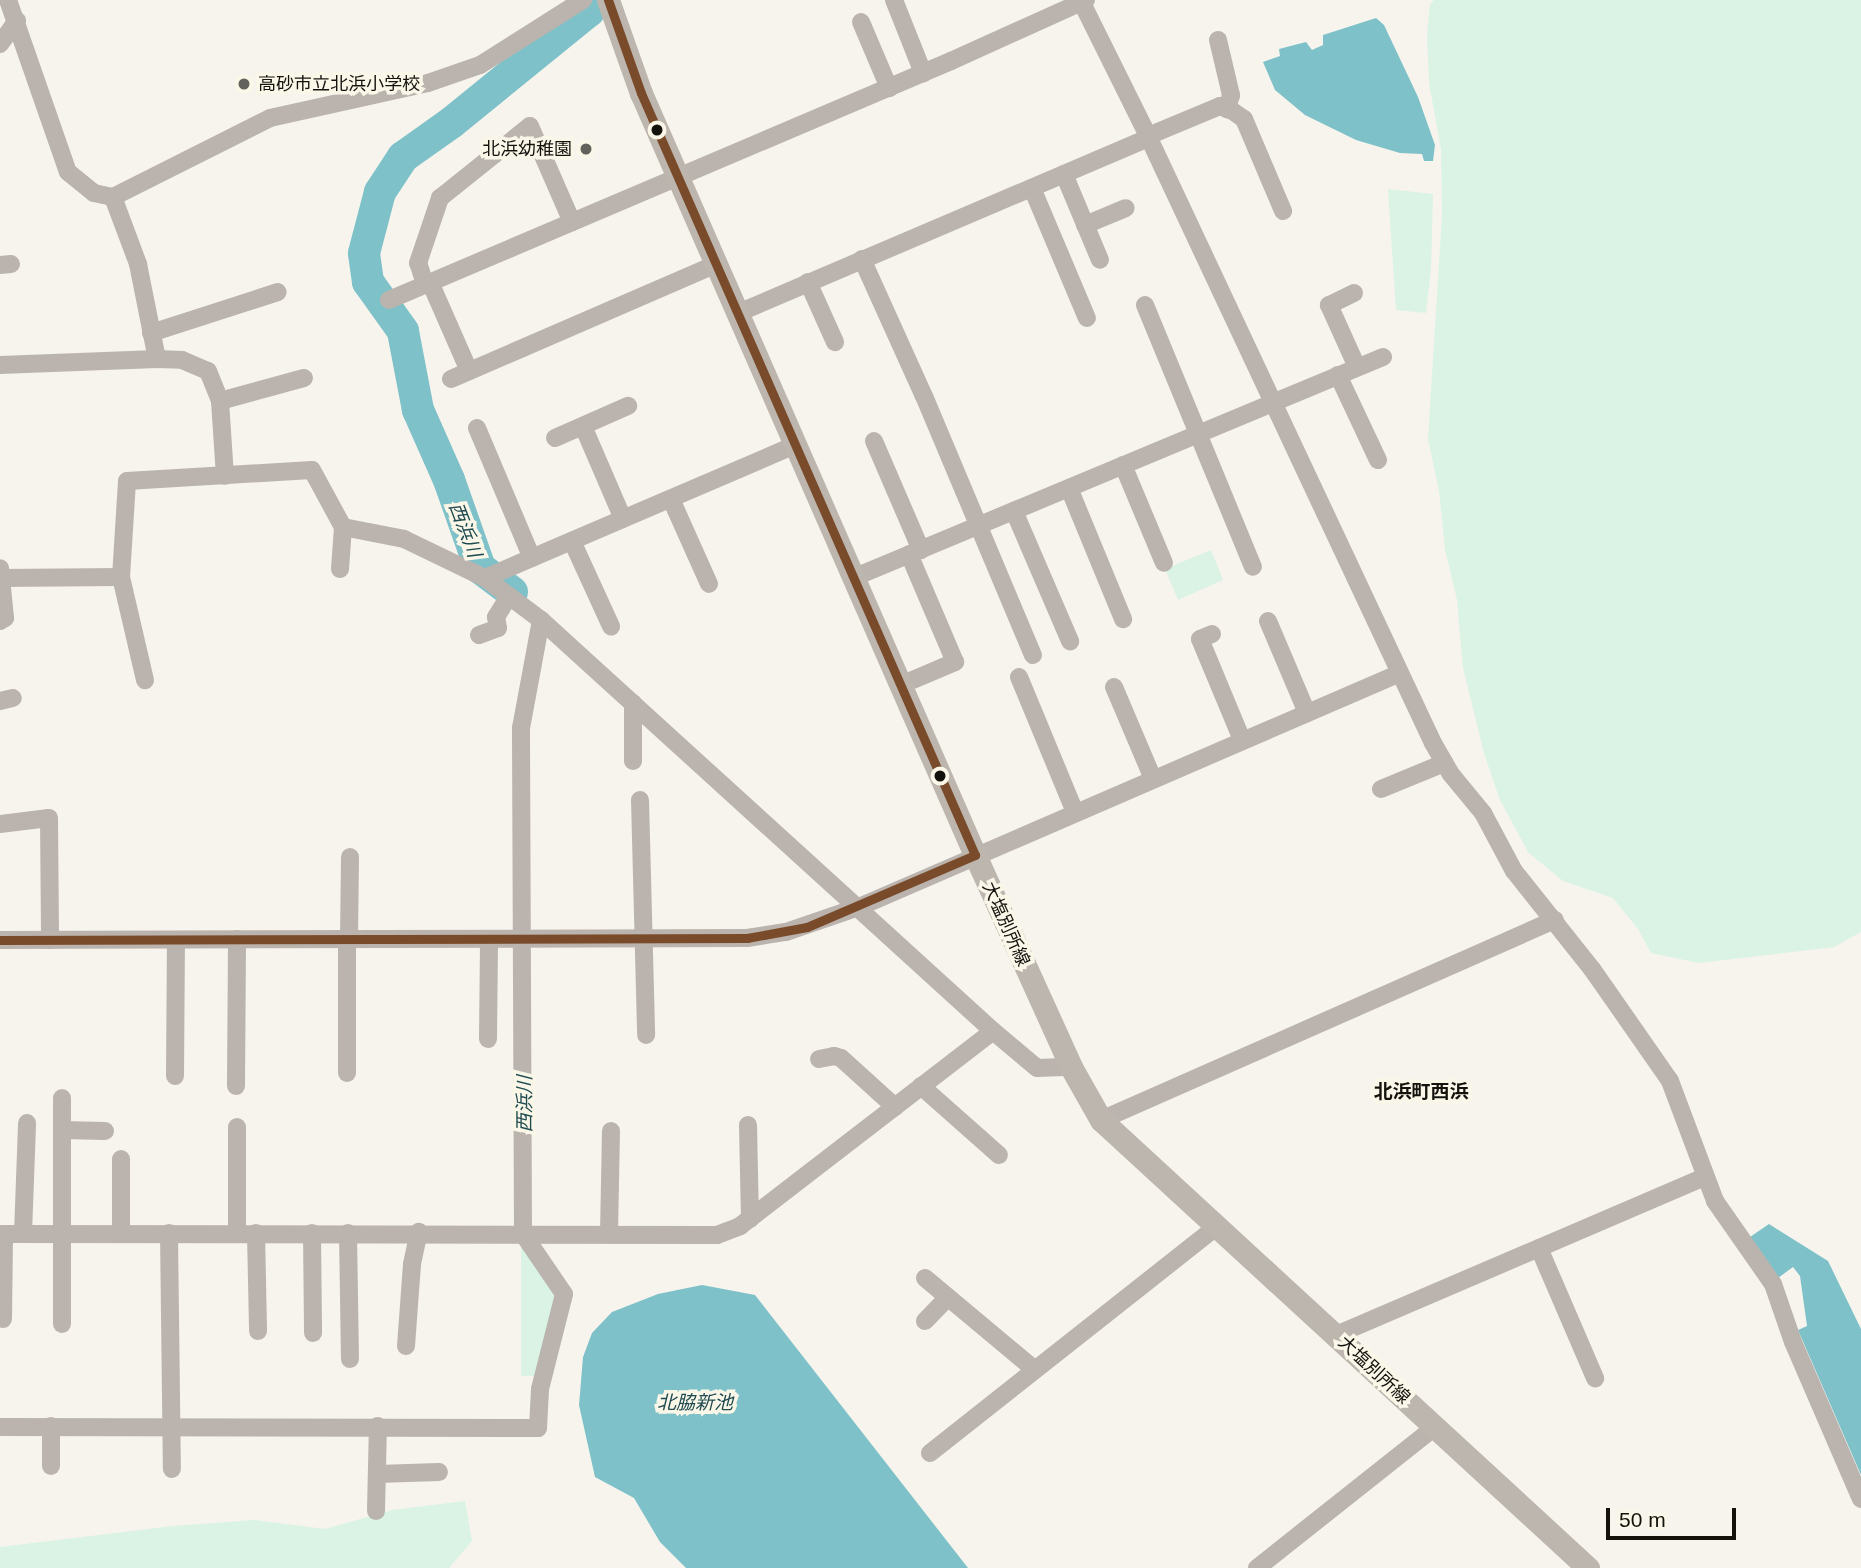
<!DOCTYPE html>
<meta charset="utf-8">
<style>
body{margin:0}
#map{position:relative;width:1861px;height:1568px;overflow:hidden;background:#f6f4ed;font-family:Arial,"Noto Sans JP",sans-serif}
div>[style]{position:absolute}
.green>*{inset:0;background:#daf3e4}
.water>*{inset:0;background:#7ec1c9}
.river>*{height:32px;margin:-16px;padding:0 16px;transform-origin:16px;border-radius:16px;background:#7ec1c9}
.minor>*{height:18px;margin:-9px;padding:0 9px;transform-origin:9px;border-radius:9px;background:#bbb4ae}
.major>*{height:23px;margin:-11.5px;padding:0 11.5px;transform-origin:11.5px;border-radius:11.5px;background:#bdb6ae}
.bus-1>*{height:9px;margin:-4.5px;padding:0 4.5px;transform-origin:4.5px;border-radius:4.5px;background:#7a4b2a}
.dots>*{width:19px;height:19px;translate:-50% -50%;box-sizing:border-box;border:4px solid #faf7e9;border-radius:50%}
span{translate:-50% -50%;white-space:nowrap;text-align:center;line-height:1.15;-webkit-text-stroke:7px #faf7e9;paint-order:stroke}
.poi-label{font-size:18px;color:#13120d}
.left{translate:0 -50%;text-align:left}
.right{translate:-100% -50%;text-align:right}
.street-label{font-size:18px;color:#13120d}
.water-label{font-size:19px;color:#1e4a50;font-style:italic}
.neighbourhood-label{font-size:19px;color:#13120d;font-weight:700}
.scale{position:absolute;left:1606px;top:1508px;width:130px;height:32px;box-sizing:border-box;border:4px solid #13120d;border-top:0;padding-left:9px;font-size:21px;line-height:24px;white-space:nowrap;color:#13120d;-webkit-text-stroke:5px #faf7e9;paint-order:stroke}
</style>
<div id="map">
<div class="green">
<i style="clip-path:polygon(1434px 0,1861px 0,1861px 932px,1834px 947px,1699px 963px,1651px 953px,1638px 929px,1613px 898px,1563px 881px,1528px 852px,1500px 800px,1484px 753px,1463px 668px,1457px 600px,1445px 549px,1439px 491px,1428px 439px,1442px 216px,1441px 149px,1429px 83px,1427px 34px,1430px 4px)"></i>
<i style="clip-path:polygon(1388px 189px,1433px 194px,1431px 269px,1426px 313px,1396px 310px)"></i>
<i style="clip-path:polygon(1211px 550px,1223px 580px,1178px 600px,1165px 569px)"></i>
<i style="clip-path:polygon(521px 1245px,557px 1292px,536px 1376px,521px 1376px)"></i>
<i style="clip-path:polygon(465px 1501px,472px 1541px,449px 1568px,0 1568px,0 1547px,173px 1526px,254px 1520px,325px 1529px,392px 1510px)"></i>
</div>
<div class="water">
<i style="clip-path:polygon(1376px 18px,1384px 25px,1418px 97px,1435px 145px,1433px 161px,1424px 161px,1422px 154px,1400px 153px,1356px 140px,1305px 115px,1275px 90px,1263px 62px,1280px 56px,1279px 49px,1306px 42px,1312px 50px,1323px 45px,1323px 35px)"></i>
<i style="clip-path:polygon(1769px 1224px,1828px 1261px,1861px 1329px,1861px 1475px,1798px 1330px,1807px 1326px,1800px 1276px,1793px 1267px,1778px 1278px,1750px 1237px)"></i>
<i style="clip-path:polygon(702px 1285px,755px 1295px,968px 1568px,686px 1568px,660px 1542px,634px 1498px,595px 1477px,579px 1405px,583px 1357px,592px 1333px,612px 1312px,658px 1294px)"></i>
</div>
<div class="river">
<i style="left:512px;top:592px;width:40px;rotate:-143deg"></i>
<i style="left:480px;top:568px;width:93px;rotate:-109.4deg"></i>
<i style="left:449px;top:480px;width:77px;rotate:-113.9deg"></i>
<i style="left:418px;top:410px;width:80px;rotate:-100.8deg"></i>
<i style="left:403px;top:331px;width:60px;rotate:-125.5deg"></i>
<i style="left:368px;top:282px;width:29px;rotate:-98deg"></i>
<i style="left:364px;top:253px;width:63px;rotate:-75.3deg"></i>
<i style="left:380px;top:192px;width:42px;rotate:-56.7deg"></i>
<i style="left:403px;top:157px;width:59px;rotate:-35.3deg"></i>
<i style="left:451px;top:123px;width:178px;rotate:-39.1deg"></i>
<i style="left:589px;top:11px;width:12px;rotate:-110deg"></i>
</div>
<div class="minor">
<i style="left:8px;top:0;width:182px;rotate:70.8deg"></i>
<i style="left:68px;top:172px;width:33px;rotate:39deg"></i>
<i style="left:94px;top:193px;width:19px;rotate:12deg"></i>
<i style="left:113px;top:197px;width:176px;rotate:-26.7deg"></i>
<i style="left:270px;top:118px;width:162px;rotate:-12.5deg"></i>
<i style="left:428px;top:83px;width:55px;rotate:-19.1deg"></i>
<i style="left:480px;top:65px;width:122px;rotate:-32.3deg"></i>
<i style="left:894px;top:0;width:79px;rotate:68.3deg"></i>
<i style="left:1075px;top:0;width:8px;rotate:23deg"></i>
<i style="left:1082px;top:3px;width:148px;rotate:63.6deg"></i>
<i style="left:1148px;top:136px;width:671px;rotate:64.85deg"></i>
<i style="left:1433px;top:743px;width:34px;rotate:60deg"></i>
<i style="left:1450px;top:773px;width:52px;rotate:50.5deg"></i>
<i style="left:1483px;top:813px;width:66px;rotate:61.9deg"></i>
<i style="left:1514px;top:871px;width:125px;rotate:51.5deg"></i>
<i style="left:1592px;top:969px;width:136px;rotate:55.1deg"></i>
<i style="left:1670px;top:1081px;width:128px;rotate:69.4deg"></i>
<i style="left:1715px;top:1201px;width:101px;rotate:55.1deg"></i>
<i style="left:1773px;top:1284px;width:61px;rotate:71deg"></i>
<i style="left:1793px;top:1342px;width:171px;rotate:66.6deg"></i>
<i style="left:861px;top:22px;width:72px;rotate:67deg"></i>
<i style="left:1218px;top:40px;width:57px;rotate:76.7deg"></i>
<i style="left:1231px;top:95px;width:15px;rotate:106deg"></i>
<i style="left:0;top:44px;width:29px;rotate:-54deg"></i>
<i style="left:1148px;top:136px;width:78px;rotate:-22.6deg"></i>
<i style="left:1220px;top:106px;width:12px;rotate:20deg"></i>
<i style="left:1231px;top:110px;width:16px;rotate:35deg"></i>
<i style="left:1244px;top:119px;width:100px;rotate:67deg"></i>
<i style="left:1064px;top:174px;width:93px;rotate:67.3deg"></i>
<i style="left:1032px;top:188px;width:141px;rotate:67.1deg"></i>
<i style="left:113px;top:197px;width:72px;rotate:69.5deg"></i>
<i style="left:138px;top:264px;width:97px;rotate:78.7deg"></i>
<i style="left:1085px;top:225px;width:44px;rotate:-22.5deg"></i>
<i style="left:862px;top:259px;width:150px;rotate:65.7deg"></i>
<i style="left:924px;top:396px;width:281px;rotate:67.2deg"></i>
<i style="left:0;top:265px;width:11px;rotate:-5deg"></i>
<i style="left:430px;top:282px;width:97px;rotate:66.3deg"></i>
<i style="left:808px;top:282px;width:66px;rotate:65.8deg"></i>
<i style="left:425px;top:284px;width:22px;rotate:-108deg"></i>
<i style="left:418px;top:263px;width:69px;rotate:-71.3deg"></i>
<i style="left:440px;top:198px;width:115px;rotate:-38.7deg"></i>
<i style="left:530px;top:126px;width:105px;rotate:66.4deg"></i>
<i style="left:1354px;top:293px;width:28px;rotate:154deg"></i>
<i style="left:1329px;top:305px;width:68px;rotate:65.7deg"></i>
<i style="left:389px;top:300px;width:611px;rotate:-23.04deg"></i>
<i style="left:951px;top:61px;width:148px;rotate:-24.3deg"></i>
<i style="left:1145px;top:305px;width:283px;rotate:67.6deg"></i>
<i style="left:738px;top:313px;width:447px;rotate:-23.1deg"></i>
<i style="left:151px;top:333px;width:133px;rotate:-17.9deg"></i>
<i style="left:0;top:365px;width:157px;rotate:-2.2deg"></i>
<i style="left:157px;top:359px;width:25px;rotate:2deg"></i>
<i style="left:182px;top:360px;width:28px;rotate:23deg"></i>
<i style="left:208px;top:371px;width:32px;rotate:68deg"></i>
<i style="left:220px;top:401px;width:75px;rotate:86.2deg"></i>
<i style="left:1338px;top:375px;width:94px;rotate:64.8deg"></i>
<i style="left:451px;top:379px;width:290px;rotate:-23.4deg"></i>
<i style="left:220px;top:401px;width:87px;rotate:-15.3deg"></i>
<i style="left:583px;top:426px;width:101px;rotate:66.7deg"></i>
<i style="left:477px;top:428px;width:141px;rotate:67.1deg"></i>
<i style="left:555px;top:438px;width:80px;rotate:-23.7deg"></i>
<i style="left:874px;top:441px;width:119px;rotate:66.7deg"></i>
<i style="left:1123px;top:465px;width:106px;rotate:67.3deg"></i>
<i style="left:1069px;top:488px;width:142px;rotate:67.6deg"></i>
<i style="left:671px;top:499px;width:93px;rotate:65.9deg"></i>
<i style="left:1014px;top:511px;width:142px;rotate:66.7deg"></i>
<i style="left:572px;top:541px;width:94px;rotate:65.4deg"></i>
<i style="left:340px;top:569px;width:42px;rotate:-85.9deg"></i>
<i style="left:121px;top:577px;width:106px;rotate:76.9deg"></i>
<i style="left:855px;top:577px;width:572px;rotate:-22.62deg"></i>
<i style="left:0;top:578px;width:121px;rotate:-0.5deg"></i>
<i style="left:121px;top:577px;width:96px;rotate:-86.4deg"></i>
<i style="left:127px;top:481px;width:185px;rotate:-3.4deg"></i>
<i style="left:312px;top:470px;width:65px;rotate:61.5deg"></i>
<i style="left:343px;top:527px;width:62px;rotate:11.1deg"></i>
<i style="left:404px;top:539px;width:90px;rotate:25.7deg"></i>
<i style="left:485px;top:578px;width:70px;rotate:36.9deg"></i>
<i style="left:541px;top:620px;width:611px;rotate:42.28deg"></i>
<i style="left:993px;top:1031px;width:57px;rotate:40.1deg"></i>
<i style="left:1037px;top:1068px;width:34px;rotate:-2deg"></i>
<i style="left:485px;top:578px;width:338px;rotate:-23.2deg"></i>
<i style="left:0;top:621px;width:6px;rotate:-31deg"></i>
<i style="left:5px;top:618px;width:50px;rotate:-95.7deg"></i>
<i style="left:1268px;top:621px;width:100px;rotate:67deg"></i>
<i style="left:1212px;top:634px;width:13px;rotate:157deg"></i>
<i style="left:1200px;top:639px;width:109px;rotate:67.4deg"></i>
<i style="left:479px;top:635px;width:20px;rotate:-20deg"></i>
<i style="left:498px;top:628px;width:11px;rotate:-100deg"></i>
<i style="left:496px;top:617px;width:25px;rotate:-58deg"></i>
<i style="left:1019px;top:677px;width:146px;rotate:67.5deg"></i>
<i style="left:901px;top:685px;width:59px;rotate:-23.1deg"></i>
<i style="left:955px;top:662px;width:117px;rotate:-113.1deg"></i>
<i style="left:1114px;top:687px;width:100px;rotate:67deg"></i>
<i style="left:0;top:701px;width:13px;rotate:-13deg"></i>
<i style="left:633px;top:761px;width:58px;rotate:-90deg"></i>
<i style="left:1381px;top:789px;width:68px;rotate:-22.4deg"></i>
<i style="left:640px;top:800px;width:235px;rotate:88.5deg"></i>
<i style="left:0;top:824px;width:49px;rotate:-7deg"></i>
<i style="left:49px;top:818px;width:122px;rotate:89.5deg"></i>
<i style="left:349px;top:939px;width:82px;rotate:-89.3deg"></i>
<i style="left:0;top:940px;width:747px;rotate:-0.15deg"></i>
<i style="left:747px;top:938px;width:39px;rotate:-9deg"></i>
<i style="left:786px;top:932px;width:77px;rotate:-18.9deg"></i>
<i style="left:859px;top:907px;width:589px;rotate:-23.39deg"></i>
<i style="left:488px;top:1039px;width:100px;rotate:-89.4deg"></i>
<i style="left:819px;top:1059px;width:15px;rotate:-11deg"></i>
<i style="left:834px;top:1056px;width:7px;rotate:16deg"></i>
<i style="left:841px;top:1058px;width:73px;rotate:42.2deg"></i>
<i style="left:347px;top:1073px;width:134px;rotate:-90deg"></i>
<i style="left:175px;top:1076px;width:136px;rotate:-89.6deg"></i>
<i style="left:236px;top:1086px;width:147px;rotate:-89.6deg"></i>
<i style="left:921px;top:1086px;width:104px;rotate:41.5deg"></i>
<i style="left:1101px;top:1120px;width:496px;rotate:-23.8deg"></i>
<i style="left:748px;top:1125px;width:94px;rotate:88.8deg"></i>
<i style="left:62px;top:1130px;width:43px;rotate:1.3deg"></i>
<i style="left:121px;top:1233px;width:74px;rotate:-90deg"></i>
<i style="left:169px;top:1233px;width:236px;rotate:89.3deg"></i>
<i style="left:237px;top:1233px;width:106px;rotate:-90deg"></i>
<i style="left:256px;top:1233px;width:98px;rotate:88.8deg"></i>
<i style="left:312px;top:1233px;width:100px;rotate:89.4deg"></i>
<i style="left:348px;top:1233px;width:126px;rotate:89.1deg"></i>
<i style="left:0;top:1234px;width:717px;rotate:0.08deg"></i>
<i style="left:717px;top:1235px;width:25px;rotate:-21deg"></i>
<i style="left:740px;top:1226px;width:319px;rotate:-37.6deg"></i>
<i style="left:23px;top:1234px;width:111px;rotate:-87.9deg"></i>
<i style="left:609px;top:1234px;width:103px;rotate:-88.9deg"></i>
<i style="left:1539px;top:1248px;width:142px;rotate:66.7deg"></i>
<i style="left:925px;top:1278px;width:143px;rotate:39.9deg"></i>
<i style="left:3px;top:1319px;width:85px;rotate:-89.3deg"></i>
<i style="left:925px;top:1321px;width:33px;rotate:-46deg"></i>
<i style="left:62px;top:1324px;width:226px;rotate:-90deg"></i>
<i style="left:1336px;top:1335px;width:401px;rotate:-23.2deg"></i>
<i style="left:406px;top:1346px;width:82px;rotate:-85.8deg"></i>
<i style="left:412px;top:1264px;width:33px;rotate:-78deg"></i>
<i style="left:0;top:1427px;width:538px;rotate:0.11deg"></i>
<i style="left:538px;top:1428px;width:39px;rotate:-87deg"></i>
<i style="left:540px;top:1389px;width:98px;rotate:-75.8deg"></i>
<i style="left:564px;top:1294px;width:73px;rotate:-124.3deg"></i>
<i style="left:523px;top:1234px;width:506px;rotate:-90.23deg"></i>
<i style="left:521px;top:728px;width:110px;rotate:-79.5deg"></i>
<i style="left:930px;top:1453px;width:363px;rotate:-38.3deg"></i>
<i style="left:51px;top:1466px;width:40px;rotate:-90deg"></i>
<i style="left:377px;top:1474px;width:62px;rotate:-1.8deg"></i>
<i style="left:376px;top:1511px;width:85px;rotate:-88.7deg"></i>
<i style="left:1257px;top:1568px;width:227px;rotate:-38.4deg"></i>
</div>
<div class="major">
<i style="left:608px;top:0;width:99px;rotate:70.5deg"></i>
<i style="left:641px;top:93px;width:832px;rotate:66.33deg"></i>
<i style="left:975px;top:855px;width:233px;rotate:65.6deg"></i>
<i style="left:1071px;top:1067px;width:61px;rotate:60.5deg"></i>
<i style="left:1101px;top:1120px;width:662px;rotate:42.61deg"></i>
</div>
<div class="bus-1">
<i style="left:0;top:940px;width:747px;rotate:-0.15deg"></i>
<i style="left:747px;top:938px;width:61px;rotate:-10.4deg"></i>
<i style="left:807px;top:927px;width:183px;rotate:-23.2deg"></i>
<i style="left:975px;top:855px;width:832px;rotate:-113.67deg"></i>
<i style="left:641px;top:93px;width:99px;rotate:-109.5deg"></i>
</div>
<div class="dots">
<i style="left:244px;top:84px;background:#62615b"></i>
<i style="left:657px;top:130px;background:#13120d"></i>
<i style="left:586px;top:149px;background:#62615b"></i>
<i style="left:940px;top:776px;background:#13120d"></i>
</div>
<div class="poi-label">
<span class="left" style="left:258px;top:84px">高砂市立北浜小学校</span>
<span class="right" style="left:572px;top:149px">北浜幼稚園</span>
</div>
<div class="street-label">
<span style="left:1006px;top:924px;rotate:66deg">大塩別所線</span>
<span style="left:1374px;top:1370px;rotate:43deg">大塩別所線</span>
</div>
<div class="water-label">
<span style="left:465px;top:530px;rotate:69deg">西浜川</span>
<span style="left:525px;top:1104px;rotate:-90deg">西浜川</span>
<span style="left:695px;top:1403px">北脇新池</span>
</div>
<div class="neighbourhood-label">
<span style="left:1421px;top:1092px">北浜町西浜</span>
</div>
<div class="scale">50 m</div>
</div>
